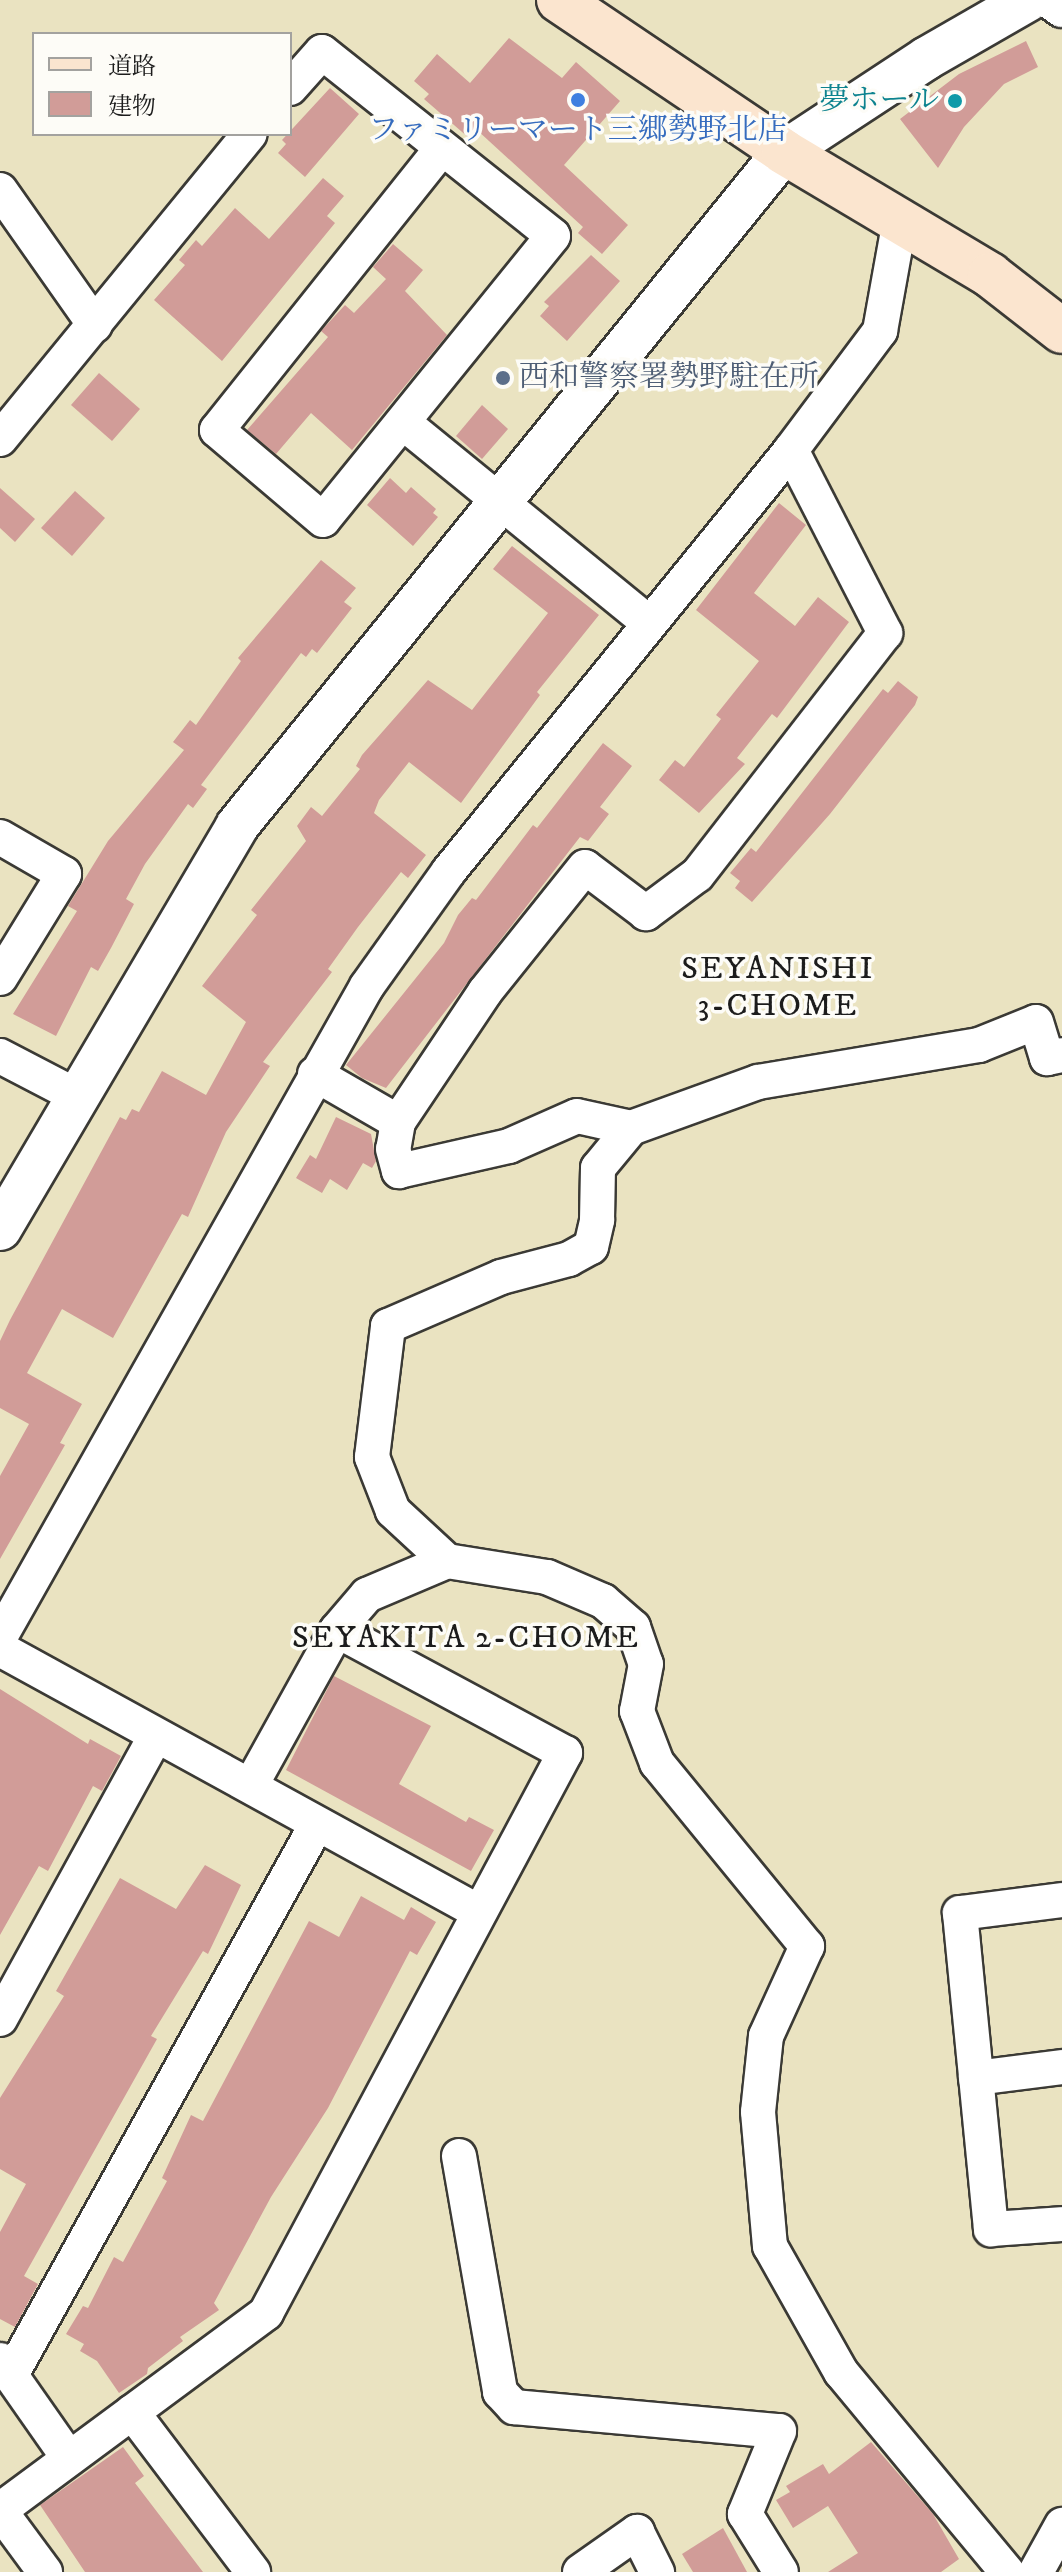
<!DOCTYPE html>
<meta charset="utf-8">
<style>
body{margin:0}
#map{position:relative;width:1062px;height:2572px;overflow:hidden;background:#eae3c1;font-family:"IM FELL DW Pica","Noto Serif JP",serif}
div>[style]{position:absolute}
.building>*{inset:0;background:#d19c98}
.roads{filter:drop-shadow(2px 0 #3b3a35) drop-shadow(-2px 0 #3b3a35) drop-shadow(0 2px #3b3a35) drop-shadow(0 -2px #3b3a35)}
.minor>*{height:34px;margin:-17px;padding:0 17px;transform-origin:17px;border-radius:17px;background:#fff}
.tertiary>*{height:42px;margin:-21px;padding:0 21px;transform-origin:21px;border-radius:21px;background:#fff}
.secondary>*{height:44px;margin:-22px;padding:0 22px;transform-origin:22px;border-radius:22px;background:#fbe5cf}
.dots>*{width:22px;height:22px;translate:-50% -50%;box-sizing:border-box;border:4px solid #fdfcf7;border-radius:50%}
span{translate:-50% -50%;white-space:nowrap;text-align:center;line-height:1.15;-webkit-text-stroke:7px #fdfcf7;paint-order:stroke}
.culture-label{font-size:30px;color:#0d838f}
.right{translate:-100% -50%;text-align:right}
.shop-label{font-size:30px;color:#366cbe}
.service-label{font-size:30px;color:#4e5e75}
.left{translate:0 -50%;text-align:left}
.neighbourhood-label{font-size:32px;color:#1c1c1c;letter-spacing:2px}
.legend{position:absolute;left:32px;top:32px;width:260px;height:104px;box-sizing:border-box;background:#fdfcf7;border:2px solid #a3a29f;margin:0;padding:10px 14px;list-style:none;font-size:24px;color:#1c1c1c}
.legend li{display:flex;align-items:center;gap:16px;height:40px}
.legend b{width:40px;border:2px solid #a3a29f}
</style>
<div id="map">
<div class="building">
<i style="clip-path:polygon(509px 38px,562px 78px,576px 62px,620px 101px,564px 165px,628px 225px,602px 254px,578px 233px,583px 227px,477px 130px,469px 138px,424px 99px,429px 94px,414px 81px,437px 54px,470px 83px)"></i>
<i style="clip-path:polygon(1026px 41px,1038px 67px,1004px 84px,964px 127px,938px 168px,900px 119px,959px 74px)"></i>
<i style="clip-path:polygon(330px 88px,359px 114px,305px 177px,278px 153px,286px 144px,282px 140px)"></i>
<i style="clip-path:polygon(323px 178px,344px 196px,327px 216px,335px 223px,222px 361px,154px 300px,185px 265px,179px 260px,196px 240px,202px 246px,235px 208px,269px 239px)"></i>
<i style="clip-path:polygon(393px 244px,423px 270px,405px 291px,447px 335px,352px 450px,311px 413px,276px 454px,247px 430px,328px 337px,321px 331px,345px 305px,354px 313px,386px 279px,373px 267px)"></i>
<i style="clip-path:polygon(591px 255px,620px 281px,567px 341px,540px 316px,549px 306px,544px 302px)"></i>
<i style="clip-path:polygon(99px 373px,140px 409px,112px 441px,71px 405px)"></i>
<i style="clip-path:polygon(482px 405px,508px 429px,482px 459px,456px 436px)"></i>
<i style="clip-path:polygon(390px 478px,406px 493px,411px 487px,436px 509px,433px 513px,438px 517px,413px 546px,367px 505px)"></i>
<i style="clip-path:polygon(0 488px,35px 519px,15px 542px,0 528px)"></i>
<i style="clip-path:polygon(75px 491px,105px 518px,72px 556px,41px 528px)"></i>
<i style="clip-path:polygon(779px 503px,806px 525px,754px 593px,795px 626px,818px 597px,849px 622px,777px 718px,772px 714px,737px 758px,745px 764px,699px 813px,659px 780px,675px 760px,684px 767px,721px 719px,716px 715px,759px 661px,696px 610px)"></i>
<i style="clip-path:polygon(512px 546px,599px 615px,537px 692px,540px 695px,461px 803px,409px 762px,379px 800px,374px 813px,426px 855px,408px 878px,401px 872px,358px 927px,328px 969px,332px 972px,263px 1062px,270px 1066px,226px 1132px,188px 1217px,182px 1214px,113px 1338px,62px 1309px,27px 1373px,82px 1404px,60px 1443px,65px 1445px,0 1559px,0 1476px,29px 1424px,0 1408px,0 1341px,10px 1320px,120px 1117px,126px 1120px,132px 1109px,139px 1112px,162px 1071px,206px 1095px,246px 1022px,202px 986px,257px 915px,251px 910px,306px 841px,297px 826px,311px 807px,322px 816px,360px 769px,356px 766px,362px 755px,428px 680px,472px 710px,548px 613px,493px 569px)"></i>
<i style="clip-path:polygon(321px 560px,356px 588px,344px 602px,352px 608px,317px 653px,312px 649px,306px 657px,301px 653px,201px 785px,207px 789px,193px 808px,188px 804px,145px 864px,126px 899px,134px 904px,111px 948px,98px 971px,91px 967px,56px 1036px,13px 1014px,77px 911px,68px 906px,108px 841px,184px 750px,173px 742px,190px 720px,196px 725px,241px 661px,238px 658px)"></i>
<i style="clip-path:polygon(898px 681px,918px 697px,915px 705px,830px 814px,752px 902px,735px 888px,740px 881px,730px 873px,751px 848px,756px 852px,883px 689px,888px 693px)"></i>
<i style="clip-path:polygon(603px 743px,632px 766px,600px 807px,609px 814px,588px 841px,580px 837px,386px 1088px,362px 1078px,346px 1065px,444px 943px,458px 915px,472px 898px,476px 900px,533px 825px,537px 828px)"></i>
<i style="clip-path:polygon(336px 1117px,371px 1134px,376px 1161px,372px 1168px,363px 1163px,347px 1190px,330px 1179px,322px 1193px,296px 1178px,310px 1155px,316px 1159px)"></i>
<i style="clip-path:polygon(334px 1676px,431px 1726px,399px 1784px,466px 1822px,469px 1817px,494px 1830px,471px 1871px,286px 1770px)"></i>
<i style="clip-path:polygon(0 1689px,88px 1744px,90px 1739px,121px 1756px,102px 1791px,93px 1786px,48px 1871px,39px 1866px,0 1935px)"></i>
<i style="clip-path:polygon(205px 1865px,241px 1885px,208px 1954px,203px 1951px,151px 2036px,157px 2039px,24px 2276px,38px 2284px,15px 2327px,0 2319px,0 2232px,26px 2184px,0 2169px,0 2098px,64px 1996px,56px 1991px,120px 1878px,176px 1909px)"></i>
<i style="clip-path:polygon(361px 1896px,404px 1920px,411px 1907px,436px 1922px,417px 1955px,410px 1951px,328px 2108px,271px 2197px,214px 2303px,219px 2310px,180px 2337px,183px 2341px,148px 2368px,147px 2374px,119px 2393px,97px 2361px,80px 2351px,84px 2344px,66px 2334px,83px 2306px,88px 2308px,114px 2257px,123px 2262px,167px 2181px,162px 2178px,191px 2115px,203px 2121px,309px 1921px,339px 1937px)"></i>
<i style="clip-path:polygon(871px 2442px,933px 2514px,959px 2559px,941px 2572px,828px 2572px,858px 2553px,828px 2506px,793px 2528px,776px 2500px,790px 2492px,786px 2486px,823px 2464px,829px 2474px)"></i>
<i style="clip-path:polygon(123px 2447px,144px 2476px,135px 2483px,203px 2572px,85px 2572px,40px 2505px)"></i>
<i style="clip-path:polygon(723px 2528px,747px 2572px,693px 2572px,682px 2554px)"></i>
</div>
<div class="roads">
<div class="minor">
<i style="left:1047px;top:0;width:18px;rotate:34deg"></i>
<i style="left:290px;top:88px;width:48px;rotate:-48.4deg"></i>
<i style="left:322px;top:52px;width:295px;rotate:38.5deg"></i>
<i style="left:553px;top:236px;width:365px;rotate:129deg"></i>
<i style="left:323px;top:520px;width:139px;rotate:-139.7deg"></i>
<i style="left:217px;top:430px;width:359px;rotate:-51.4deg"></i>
<i style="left:0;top:190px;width:165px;rotate:54.9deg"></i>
<i style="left:405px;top:424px;width:315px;rotate:39.2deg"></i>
<i style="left:0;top:439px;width:394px;rotate:-50.7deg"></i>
<i style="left:791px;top:450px;width:206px;rotate:62.8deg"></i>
<i style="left:885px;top:633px;width:306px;rotate:127.8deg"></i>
<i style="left:697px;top:875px;width:64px;rotate:143.3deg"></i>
<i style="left:646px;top:913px;width:76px;rotate:-143deg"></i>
<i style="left:585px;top:867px;width:160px;rotate:128.7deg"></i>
<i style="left:485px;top:992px;width:156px;rotate:123.8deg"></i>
<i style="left:398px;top:1122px;width:27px;rotate:100deg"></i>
<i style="left:393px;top:1149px;width:23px;rotate:75deg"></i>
<i style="left:399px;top:1171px;width:113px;rotate:-12.8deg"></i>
<i style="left:509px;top:1146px;width:74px;rotate:-23.8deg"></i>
<i style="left:577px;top:1116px;width:55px;rotate:12.5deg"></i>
<i style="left:631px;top:1128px;width:135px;rotate:-19.9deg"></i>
<i style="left:758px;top:1082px;width:224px;rotate:-9.5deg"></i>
<i style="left:979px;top:1045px;width:61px;rotate:-22deg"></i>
<i style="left:1036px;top:1022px;width:38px;rotate:73deg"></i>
<i style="left:1047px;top:1058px;width:15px;rotate:-11deg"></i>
<i style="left:0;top:837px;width:74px;rotate:30deg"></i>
<i style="left:64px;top:874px;width:122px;rotate:121.6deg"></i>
<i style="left:0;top:1056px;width:85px;rotate:27.5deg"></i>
<i style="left:315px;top:1074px;width:96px;rotate:30deg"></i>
<i style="left:447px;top:1561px;width:74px;rotate:-137.2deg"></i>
<i style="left:393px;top:1511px;width:58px;rotate:-111.3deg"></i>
<i style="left:372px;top:1457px;width:132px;rotate:-83deg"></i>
<i style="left:388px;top:1326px;width:123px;rotate:-23.4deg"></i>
<i style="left:501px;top:1277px;width:70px;rotate:-14.8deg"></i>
<i style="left:569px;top:1259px;width:25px;rotate:-29deg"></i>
<i style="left:591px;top:1247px;width:28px;rotate:-77deg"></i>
<i style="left:597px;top:1220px;width:52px;rotate:-88.9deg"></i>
<i style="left:598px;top:1168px;width:52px;rotate:-50.5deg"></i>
<i style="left:0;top:1637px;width:747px;rotate:-60.59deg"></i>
<i style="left:367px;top:986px;width:141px;rotate:-54.5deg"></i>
<i style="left:449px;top:871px;width:542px;rotate:-50.91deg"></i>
<i style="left:791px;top:450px;width:149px;rotate:-53.2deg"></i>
<i style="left:880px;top:331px;width:113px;rotate:-79.8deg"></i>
<i style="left:0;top:1649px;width:544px;rotate:28.78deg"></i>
<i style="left:251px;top:1785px;width:177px;rotate:-61deg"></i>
<i style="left:337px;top:1630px;width:46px;rotate:-49.4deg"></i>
<i style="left:367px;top:1595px;width:87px;rotate:-23deg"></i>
<i style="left:447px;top:1561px;width:101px;rotate:9.1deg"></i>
<i style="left:547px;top:1577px;width:61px;rotate:23.2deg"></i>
<i style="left:603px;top:1601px;width:40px;rotate:41deg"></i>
<i style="left:633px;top:1627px;width:39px;rotate:71deg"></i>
<i style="left:646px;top:1664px;width:48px;rotate:100.8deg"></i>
<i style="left:637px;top:1711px;width:56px;rotate:69deg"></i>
<i style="left:657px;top:1763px;width:237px;rotate:50.7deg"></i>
<i style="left:807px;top:1946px;width:99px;rotate:114.5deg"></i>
<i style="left:766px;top:2036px;width:76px;rotate:96deg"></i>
<i style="left:758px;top:2112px;width:135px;rotate:84.9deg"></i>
<i style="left:770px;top:2246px;width:145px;rotate:60.6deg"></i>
<i style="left:841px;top:2372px;width:260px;rotate:50.3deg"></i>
<i style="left:1062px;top:1900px;width:103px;rotate:172.7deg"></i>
<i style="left:960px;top:1913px;width:318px;rotate:84.4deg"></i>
<i style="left:991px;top:2229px;width:71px;rotate:-4deg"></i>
<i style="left:0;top:2019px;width:322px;rotate:-61.2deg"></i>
<i style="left:976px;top:2078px;width:87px;rotate:-7.3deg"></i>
<i style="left:459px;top:2156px;width:240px;rotate:80.1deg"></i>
<i style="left:500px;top:2392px;width:21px;rotate:47deg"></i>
<i style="left:514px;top:2407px;width:266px;rotate:5.2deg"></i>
<i style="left:779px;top:2431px;width:90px;rotate:112.3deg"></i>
<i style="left:745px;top:2514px;width:68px;rotate:58.2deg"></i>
<i style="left:0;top:2360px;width:118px;rotate:55deg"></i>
<i style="left:11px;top:2375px;width:628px;rotate:-60.95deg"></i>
<i style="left:132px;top:2412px;width:201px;rotate:52.9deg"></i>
<i style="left:0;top:2510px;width:331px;rotate:-36.5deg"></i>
<i style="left:266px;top:2313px;width:635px;rotate:-61.9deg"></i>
<i style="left:565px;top:1753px;width:259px;rotate:-151.7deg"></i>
<i style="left:0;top:2511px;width:76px;rotate:53.6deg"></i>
<i style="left:580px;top:2572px;width:70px;rotate:-35.1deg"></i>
<i style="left:637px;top:2532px;width:45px;rotate:63.4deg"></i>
<i style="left:1036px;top:2572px;width:54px;rotate:-61deg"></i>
</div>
<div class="tertiary">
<i style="left:0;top:1229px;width:468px;rotate:-59.5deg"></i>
<i style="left:237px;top:826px;width:868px;rotate:-50.94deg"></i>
<i style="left:784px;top:152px;width:171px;rotate:-33.3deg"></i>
<i style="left:927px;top:58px;width:116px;rotate:-29.9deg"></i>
</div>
<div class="secondary">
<i style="left:559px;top:0;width:272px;rotate:34deg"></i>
<i style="left:784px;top:152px;width:240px;rotate:30.8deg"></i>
<i style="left:990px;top:275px;width:91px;rotate:37.9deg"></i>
</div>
</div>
<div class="dots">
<i style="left:578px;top:100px;background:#3f7fe0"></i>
<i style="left:955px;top:101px;background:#0f9aa8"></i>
<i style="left:503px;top:378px;background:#5c6f8a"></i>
</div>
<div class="culture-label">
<span class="right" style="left:939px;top:101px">夢ホール</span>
</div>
<div class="shop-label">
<span style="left:578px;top:131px">ファミリーマート三郷勢野北店</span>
</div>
<div class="service-label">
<span class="left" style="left:519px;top:378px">西和警察署勢野駐在所</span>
</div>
<div class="neighbourhood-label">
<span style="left:778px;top:988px">SEYANISHI<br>3-CHOME</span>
<span style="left:466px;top:1638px">SEYAKITA 2-CHOME</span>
</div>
<ul class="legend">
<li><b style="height:10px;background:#fbe5cf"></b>道路</li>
<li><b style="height:22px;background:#d19c98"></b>建物</li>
</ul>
</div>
